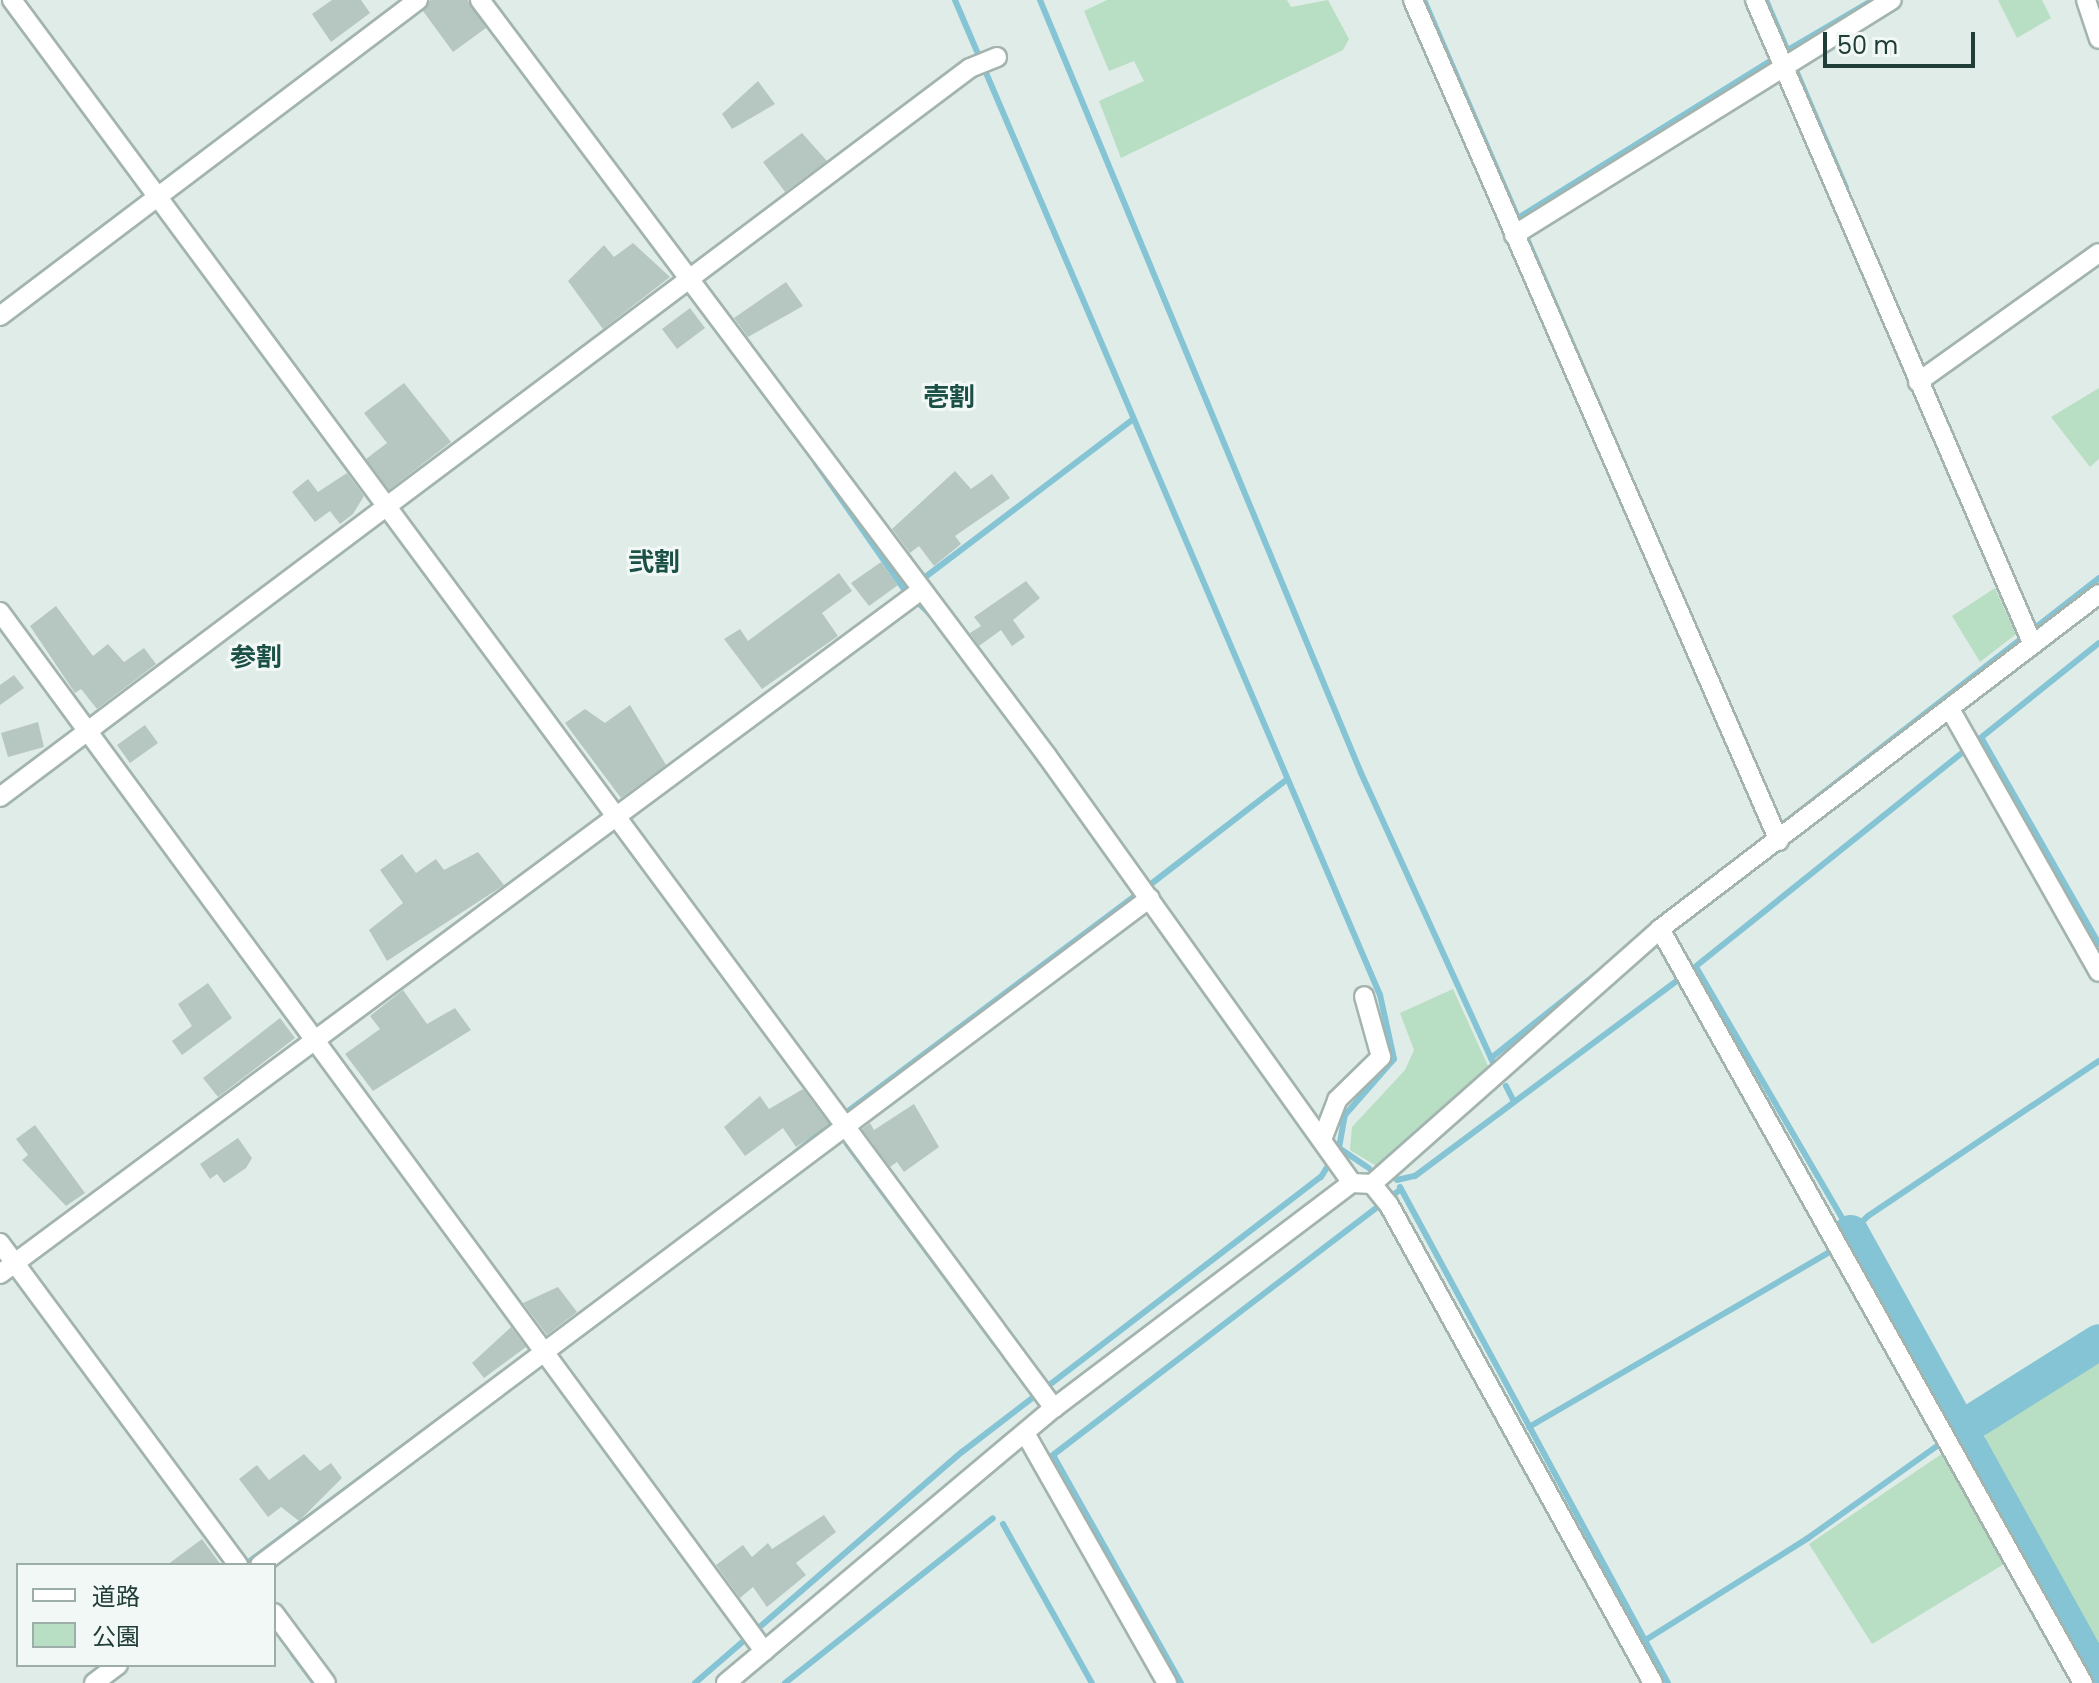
<!DOCTYPE html>
<meta charset="utf-8">
<style>
body{margin:0}
#map{position:relative;width:2099px;height:1683px;overflow:hidden;background:#e0ece7;font-family:Poppins,"Noto Sans JP",sans-serif}
div>[style]{position:absolute}
.green>*{inset:0;background:#b8dec4}
.stream>*{height:6px;margin:-3px;padding:0 3px;transform-origin:3px;border-radius:3px;background:#85c4d4}
.river>*{height:36px;margin:-18px;padding:0 18px;transform-origin:18px;border-radius:18px;background:#85c4d4}
.building>*{inset:0;background:#b6c7c1}
.roads{filter:drop-shadow(2px 0 #a3b4af) drop-shadow(-2px 0 #a3b4af) drop-shadow(0 2px #a3b4af) drop-shadow(0 -2px #a3b4af)}
.minor>*{height:18px;margin:-9px;padding:0 9px;transform-origin:9px;border-radius:9px;background:#fff}
span{translate:-50% -50%;white-space:nowrap;text-align:center;line-height:1.15;-webkit-text-stroke:6px #f1f8f5;paint-order:stroke}
.neighbourhood-label{font-size:26px;color:#1b5046;font-weight:700}
.legend{position:absolute;left:16px;top:1563px;width:260px;height:104px;box-sizing:border-box;background:#f1f8f5;border:2px solid #9dada9;margin:0;padding:10px 14px;list-style:none;font-size:24px;color:#203d37}
.legend li{display:flex;align-items:center;gap:16px;height:40px}
.legend b{width:40px;border:2px solid #9dada9}
.scale{position:absolute;left:1823px;top:32px;width:152px;height:36px;box-sizing:border-box;border:4px solid #203d37;border-top:0;padding-left:10px;font-size:24px;line-height:28px;white-space:nowrap;color:#203d37;-webkit-text-stroke:6px #f1f8f5;paint-order:stroke}
</style>
<div id="map">
<div class="green">
<i style="clip-path:polygon(1107px 0,1287px 0,1291px 7px,1328px 0,1349px 39px,1343px 50px,1121px 158px,1099px 101px,1144px 81px,1134px 61px,1109px 71px,1084px 11px)"></i>
<i style="clip-path:polygon(1998px 0,2042px 0,2051px 18px,2017px 38px)"></i>
<i style="clip-path:polygon(2099px 388px,2099px 459px,2090px 467px,2051px 417px)"></i>
<i style="clip-path:polygon(1995px 588px,2016px 634px,1980px 662px,1952px 616px)"></i>
<i style="clip-path:polygon(1453px 989px,1489px 1068px,1378px 1167px,1350px 1150px,1352px 1127px,1405px 1070px,1414px 1050px,1400px 1013px)"></i>
<i style="clip-path:polygon(2099px 1359px,2099px 1653px,1986px 1451px,1985px 1435px)"></i>
<i style="clip-path:polygon(1946px 1451px,2009px 1561px,1872px 1644px,1809px 1544px)"></i>
</div>
<div class="stream">
<i style="left:1040px;top:0;width:837px;rotate:67.45deg"></i>
<i style="left:1361px;top:773px;width:318px;rotate:65.5deg"></i>
<i style="left:1424px;top:0;width:508px;rotate:66.67deg"></i>
<i style="left:1766px;top:0;width:204px;rotate:66.9deg"></i>
<i style="left:1786px;top:51px;width:101px;rotate:-30.4deg"></i>
<i style="left:1518px;top:218px;width:305px;rotate:-31.9deg"></i>
<i style="left:816px;top:463px;width:154px;rotate:55.1deg"></i>
<i style="left:904px;top:589px;width:39px;rotate:44deg"></i>
<i style="left:924px;top:578px;width:261px;rotate:-37.2deg"></i>
<i style="left:1982px;top:739px;width:236px;rotate:60.3deg"></i>
<i style="left:1778px;top:828px;width:407px;rotate:-37.9deg"></i>
<i style="left:1151px;top:884px;width:170px;rotate:-37.6deg"></i>
<i style="left:1696px;top:967px;width:308px;rotate:59.8deg"></i>
<i style="left:1491px;top:1058px;width:133px;rotate:-38.6deg"></i>
<i style="left:1506px;top:1086px;width:16px;rotate:63deg"></i>
<i style="left:818px;top:1103px;width:29px;rotate:56deg"></i>
<i style="left:847px;top:1112px;width:365px;rotate:-36.9deg"></i>
<i style="left:847px;top:1144px;width:247px;rotate:53.4deg"></i>
<i style="left:1339px;top:1148px;width:36px;rotate:34deg"></i>
<i style="left:794px;top:1154px;width:50px;rotate:-39.4deg"></i>
<i style="left:1397px;top:1180px;width:18px;rotate:-13deg"></i>
<i style="left:1415px;top:1176px;width:343px;rotate:-36.7deg"></i>
<i style="left:1690px;top:971px;width:524px;rotate:-38.73deg"></i>
<i style="left:1400px;top:1187px;width:564px;rotate:61.62deg"></i>
<i style="left:1529px;top:1427px;width:352px;rotate:-30.2deg"></i>
<i style="left:1833px;top:1250px;width:49px;rotate:-44.2deg"></i>
<i style="left:1868px;top:1216px;width:278px;rotate:-33.9deg"></i>
<i style="left:1003px;top:1524px;width:182px;rotate:60.8deg"></i>
<i style="left:250px;top:1561px;width:241px;rotate:-36.7deg"></i>
<i style="left:1644px;top:1641px;width:194px;rotate:-32.1deg"></i>
<i style="left:1808px;top:1538px;width:188px;rotate:-35.5deg"></i>
<i style="left:293px;top:1654px;width:36px;rotate:53deg"></i>
<i style="left:2091px;top:1666px;width:17px;rotate:62deg"></i>
<i style="left:695px;top:1683px;width:353px;rotate:-40.9deg"></i>
<i style="left:962px;top:1452px;width:452px;rotate:-37.5deg"></i>
<i style="left:1321px;top:1177px;width:34px;rotate:-58deg"></i>
<i style="left:1339px;top:1148px;width:34px;rotate:-80deg"></i>
<i style="left:1345px;top:1115px;width:74px;rotate:-48.8deg"></i>
<i style="left:1394px;top:1059px;width:66px;rotate:-102.3deg"></i>
<i style="left:1380px;top:995px;width:1082px;rotate:-113.13deg"></i>
<i style="left:785px;top:1683px;width:265px;rotate:-38.4deg"></i>
<i style="left:1181px;top:1683px;width:261px;rotate:-119.3deg"></i>
<i style="left:1053px;top:1455px;width:437px;rotate:-37.4deg"></i>
</div>
<div class="river">
<i style="left:1851px;top:1233px;width:495px;rotate:61deg"></i>
<i style="left:1961px;top:1429px;width:163px;rotate:-32.2deg"></i>
</div>
<div class="building">
<i style="clip-path:polygon(332px 0,361px 0,370px 13px,331px 42px,312px 14px)"></i>
<i style="clip-path:polygon(430px 0,468px 0,486px 28px,453px 52px,423px 11px)"></i>
<i style="clip-path:polygon(758px 81px,775px 104px,732px 129px,722px 114px)"></i>
<i style="clip-path:polygon(802px 133px,827px 161px,785px 192px,763px 162px)"></i>
<i style="clip-path:polygon(633px 243px,670px 277px,603px 329px,568px 281px,604px 245px,614px 257px)"></i>
<i style="clip-path:polygon(786px 282px,803px 306px,748px 337px,734px 318px)"></i>
<i style="clip-path:polygon(690px 308px,705px 328px,677px 349px,662px 329px)"></i>
<i style="clip-path:polygon(404px 383px,451px 442px,389px 490px,366px 459px,387px 443px,364px 413px)"></i>
<i style="clip-path:polygon(955px 471px,971px 489px,992px 474px,1010px 498px,955px 536px,961px 544px,934px 566px,919px 546px,910px 553px,892px 529px)"></i>
<i style="clip-path:polygon(347px 473px,364px 496px,353px 514px,340px 524px,330px 511px,315px 522px,292px 492px,308px 479px,318px 492px)"></i>
<i style="clip-path:polygon(881px 562px,898px 585px,869px 606px,851px 583px)"></i>
<i style="clip-path:polygon(839px 573px,852px 591px,822px 613px,838px 636px,762px 689px,724px 639px,740px 629px,748px 641px)"></i>
<i style="clip-path:polygon(1026px 581px,1040px 598px,1013px 620px,1025px 637px,1012px 646px,1001px 630px,979px 646px,970px 633px,981px 626px,974px 617px)"></i>
<i style="clip-path:polygon(56px 606px,93px 656px,108px 644px,124px 662px,144px 648px,156px 664px,97px 709px,81px 689px,75px 693px,30px 626px)"></i>
<i style="clip-path:polygon(14px 675px,24px 688px,0 705px,0 685px)"></i>
<i style="clip-path:polygon(630px 705px,666px 765px,621px 798px,565px 723px,585px 709px,605px 723px)"></i>
<i style="clip-path:polygon(38px 722px,44px 747px,8px 757px,1px 733px)"></i>
<i style="clip-path:polygon(145px 725px,158px 743px,130px 763px,117px 745px)"></i>
<i style="clip-path:polygon(478px 852px,504px 885px,387px 961px,369px 930px,403px 903px,380px 870px,402px 854px,416px 873px,436px 859px,444px 870px)"></i>
<i style="clip-path:polygon(208px 983px,232px 1018px,182px 1055px,172px 1041px,192px 1026px,178px 1004px)"></i>
<i style="clip-path:polygon(403px 990px,427px 1024px,455px 1008px,471px 1030px,373px 1091px,345px 1054px,380px 1029px,370px 1016px)"></i>
<i style="clip-path:polygon(280px 1018px,295px 1038px,218px 1097px,203px 1078px)"></i>
<i style="clip-path:polygon(803px 1089px,829px 1124px,796px 1147px,783px 1128px,745px 1156px,724px 1127px,760px 1096px,769px 1109px)"></i>
<i style="clip-path:polygon(914px 1104px,939px 1147px,904px 1172px,897px 1162px,890px 1167px,862px 1129px,870px 1123px,874px 1130px)"></i>
<i style="clip-path:polygon(35px 1125px,85px 1193px,66px 1206px,22px 1160px,28px 1155px,16px 1139px)"></i>
<i style="clip-path:polygon(238px 1138px,252px 1158px,246px 1168px,224px 1183px,217px 1174px,210px 1179px,200px 1164px)"></i>
<i style="clip-path:polygon(558px 1287px,577px 1312px,547px 1335px,523px 1303px)"></i>
<i style="clip-path:polygon(511px 1327px,526px 1347px,484px 1378px,472px 1363px)"></i>
<i style="clip-path:polygon(304px 1454px,320px 1471px,331px 1463px,342px 1478px,299px 1521px,281px 1507px,268px 1517px,239px 1479px,257px 1465px,269px 1480px)"></i>
<i style="clip-path:polygon(824px 1515px,836px 1532px,796px 1563px,806px 1575px,767px 1607px,753px 1587px,740px 1598px,716px 1565px,743px 1545px,752px 1557px,768px 1543px,772px 1549px)"></i>
<i style="clip-path:polygon(202px 1539px,221px 1565px,167px 1565px)"></i>
</div>
<div class="roads">
<div class="minor">
<i style="left:12px;top:0;width:1752px;rotate:53.5deg"></i>
<i style="left:480px;top:0;width:945px;rotate:53.13deg"></i>
<i style="left:1047px;top:756px;width:525px;rotate:54.46deg"></i>
<i style="left:1413px;top:0;width:917px;rotate:66.48deg"></i>
<i style="left:1755px;top:0;width:702px;rotate:66.68deg"></i>
<i style="left:2086px;top:0;width:41px;rotate:71.6deg"></i>
<i style="left:1514px;top:235px;width:445px;rotate:-31.9deg"></i>
<i style="left:0;top:316px;width:524px;rotate:-37.09deg"></i>
<i style="left:1918px;top:382px;width:222px;rotate:-35.5deg"></i>
<i style="left:0;top:612px;width:1290px;rotate:53.67deg"></i>
<i style="left:1950px;top:709px;width:302px;rotate:60.5deg"></i>
<i style="left:0;top:797px;width:1213px;rotate:-36.93deg"></i>
<i style="left:970px;top:68px;width:29px;rotate:-22deg"></i>
<i style="left:1660px;top:929px;width:865px;rotate:60.71deg"></i>
<i style="left:1323px;top:1137px;width:40px;rotate:-69deg"></i>
<i style="left:1337px;top:1100px;width:62px;rotate:-44.3deg"></i>
<i style="left:1381px;top:1057px;width:63px;rotate:-105.6deg"></i>
<i style="left:1372px;top:1184px;width:385px;rotate:-41.5deg"></i>
<i style="left:1660px;top:929px;width:552px;rotate:-37.35deg"></i>
<i style="left:0;top:1243px;width:400px;rotate:53.5deg"></i>
<i style="left:0;top:1274px;width:1146px;rotate:-36.59deg"></i>
<i style="left:1025px;top:1433px;width:288px;rotate:60.4deg"></i>
<i style="left:260px;top:1565px;width:1112px;rotate:-36.85deg"></i>
<i style="left:274px;top:1613px;width:87px;rotate:53.4deg"></i>
<i style="left:94px;top:1683px;width:30px;rotate:-37deg"></i>
<i style="left:726px;top:1683px;width:428px;rotate:-40deg"></i>
<i style="left:1054px;top:1408px;width:373px;rotate:-37.1deg"></i>
<i style="left:1352px;top:1183px;width:20px;rotate:3deg"></i>
<i style="left:1372px;top:1184px;width:27px;rotate:51deg"></i>
<i style="left:1389px;top:1205px;width:546px;rotate:61.09deg"></i>
</div>
</div>
<div class="neighbourhood-label">
<span style="left:949px;top:398px">壱割</span>
<span style="left:654px;top:563px">弐割</span>
<span style="left:256px;top:658px">参割</span>
</div>
<ul class="legend">
<li><b style="height:10px;background:#fff"></b>道路</li>
<li><b style="height:22px;background:#b8dec4"></b>公園</li>
</ul>
<div class="scale">50 m</div>
</div>
